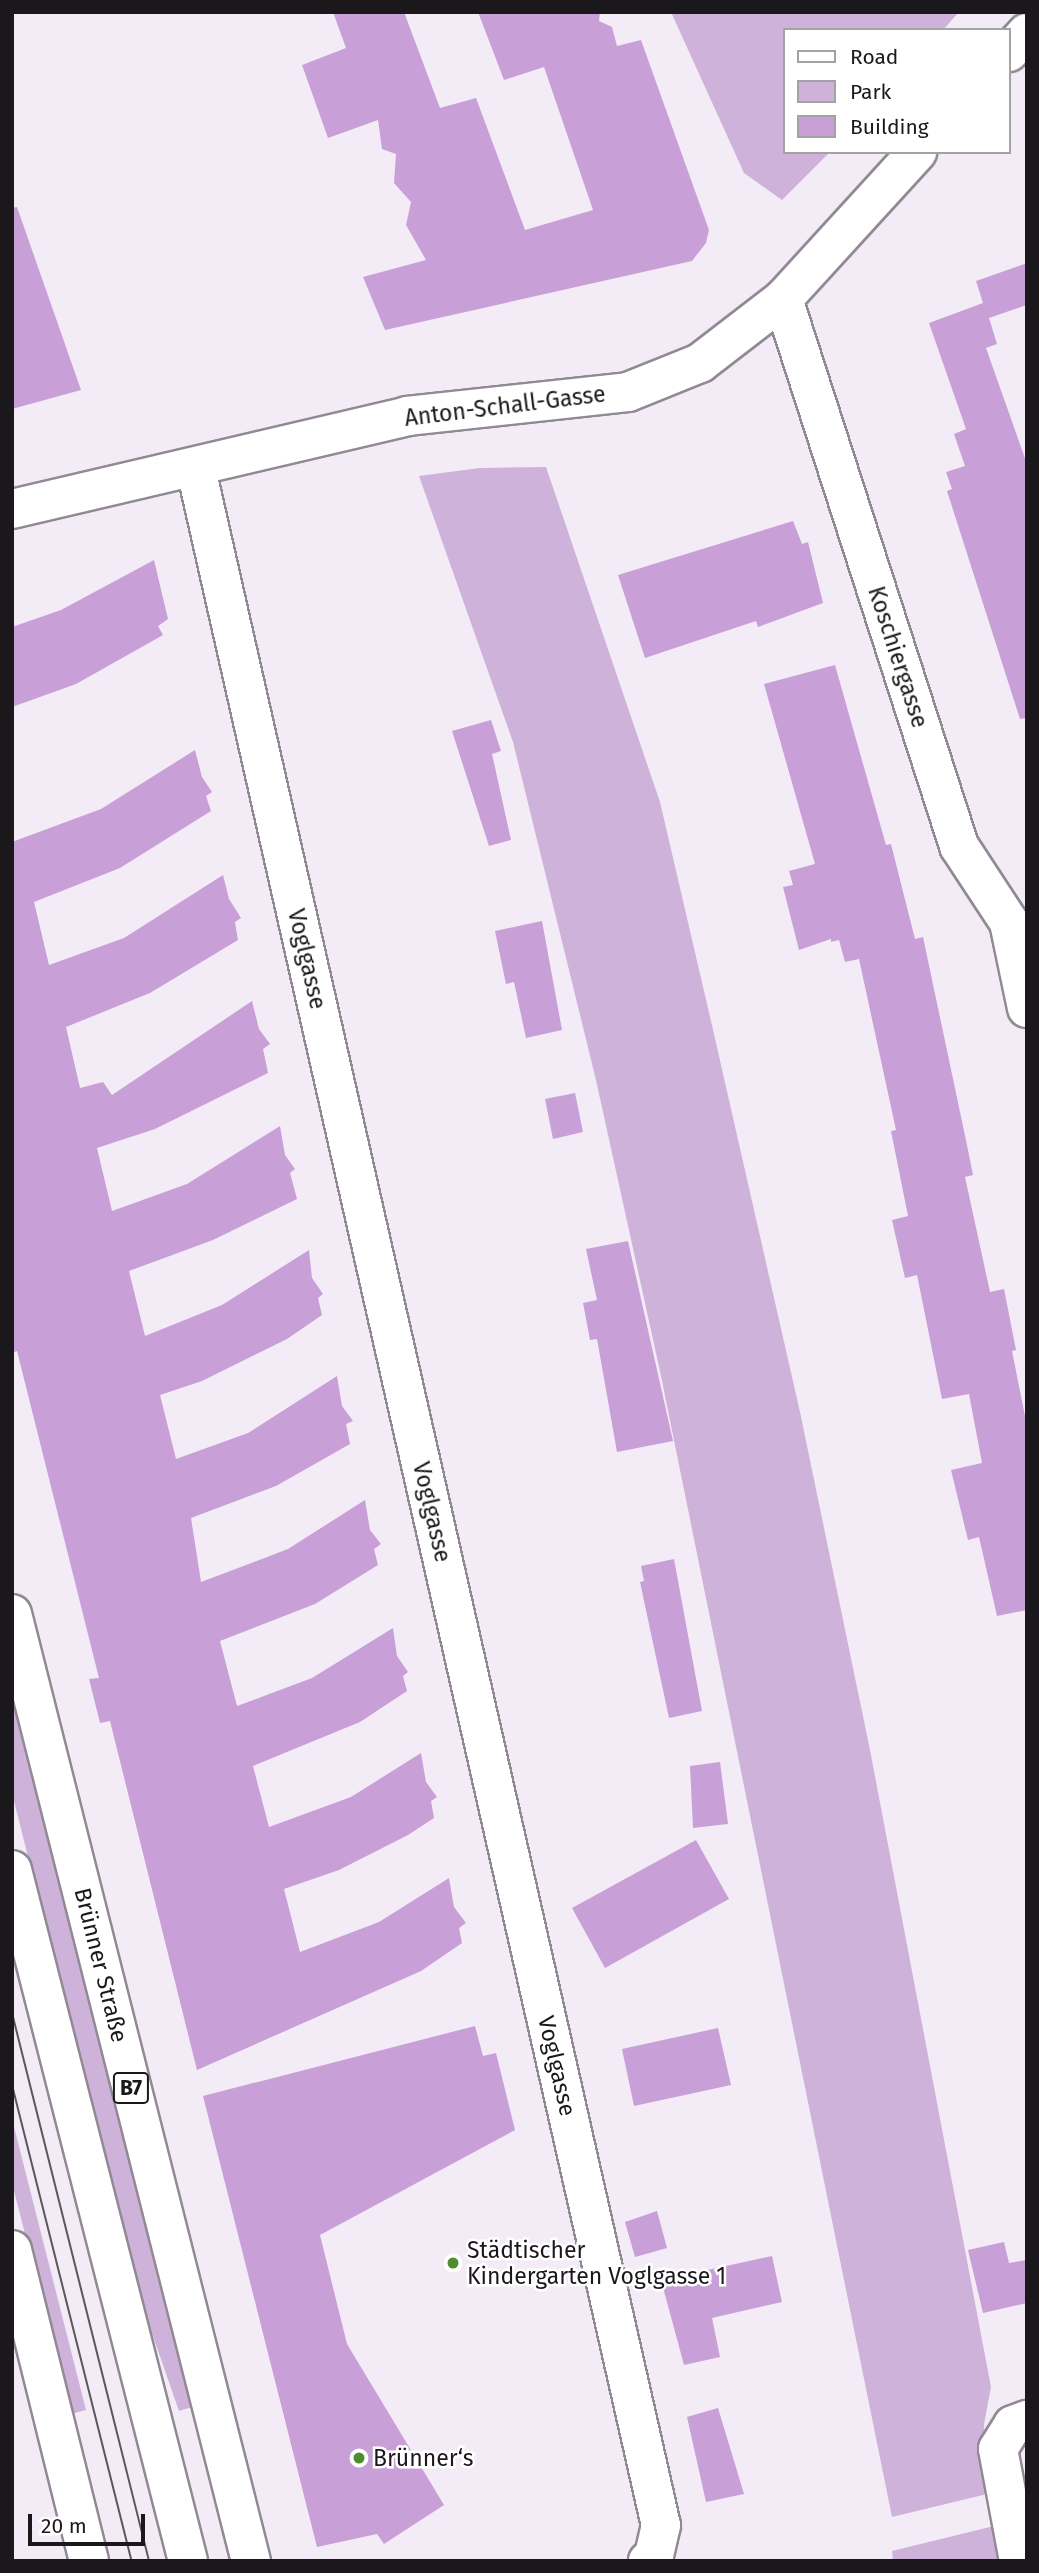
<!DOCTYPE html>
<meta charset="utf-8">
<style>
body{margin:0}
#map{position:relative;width:1039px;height:2573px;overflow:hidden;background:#f3ebf6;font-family:"Fira Sans",sans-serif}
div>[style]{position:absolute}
.green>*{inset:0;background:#ceb2d9}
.building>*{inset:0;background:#c8a0d7}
.roads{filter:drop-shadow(2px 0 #918994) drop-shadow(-2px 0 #918994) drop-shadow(0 2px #918994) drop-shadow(0 -2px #918994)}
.minor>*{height:38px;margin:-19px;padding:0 19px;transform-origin:19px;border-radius:19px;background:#fff}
.primary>*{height:38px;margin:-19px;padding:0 19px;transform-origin:19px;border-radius:19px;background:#fff}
.tram>*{height:2px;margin:-1px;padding:0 1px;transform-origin:1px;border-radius:1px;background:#5b575d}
.dots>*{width:19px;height:19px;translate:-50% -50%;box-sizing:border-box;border:4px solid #fff;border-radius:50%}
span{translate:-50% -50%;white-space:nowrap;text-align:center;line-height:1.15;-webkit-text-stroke:5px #fff;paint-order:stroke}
.shield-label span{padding:2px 5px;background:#fff;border:2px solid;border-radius:5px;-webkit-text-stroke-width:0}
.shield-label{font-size:21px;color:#1b181c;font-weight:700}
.street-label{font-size:23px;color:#1b181c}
.poi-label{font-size:23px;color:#1b181c}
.left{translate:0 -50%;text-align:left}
.frame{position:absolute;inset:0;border:14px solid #1b181c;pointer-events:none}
.legend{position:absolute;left:783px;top:28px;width:228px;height:126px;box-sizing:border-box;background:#fff;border:2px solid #a4a3a4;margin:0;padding:9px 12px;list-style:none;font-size:21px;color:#1b181c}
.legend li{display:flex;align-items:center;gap:14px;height:35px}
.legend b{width:35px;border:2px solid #a4a3a4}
.scale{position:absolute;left:28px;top:2514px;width:117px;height:32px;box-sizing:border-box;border:4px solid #1b181c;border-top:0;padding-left:9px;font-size:21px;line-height:24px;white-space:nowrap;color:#1b181c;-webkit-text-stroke:5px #fff;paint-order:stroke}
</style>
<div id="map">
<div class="green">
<i style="clip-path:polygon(671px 12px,959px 12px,943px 30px,785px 30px,785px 152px,830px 152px,782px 200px,744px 173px)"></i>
<i style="clip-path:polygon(546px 467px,660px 802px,711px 1021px,800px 1412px,870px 1750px,991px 2387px,984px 2424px,987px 2494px,892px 2517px,661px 1376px,596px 1080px,513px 742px,419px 476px,480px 468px)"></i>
<i style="clip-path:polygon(12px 1689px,192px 2407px,179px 2411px,137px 2290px,12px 1793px)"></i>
<i style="clip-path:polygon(12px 2119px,86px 2410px,71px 2414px,12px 2183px)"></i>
<i style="clip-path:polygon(994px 2526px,1001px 2561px,893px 2561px,892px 2551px)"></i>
</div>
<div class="building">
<i style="clip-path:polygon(333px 12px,404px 12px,440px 108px,476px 98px,525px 230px,593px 210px,544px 67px,504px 80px,478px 12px,600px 12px,599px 21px,612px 27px,617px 46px,641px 40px,709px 230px,706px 243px,692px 261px,385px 330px,363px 277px,426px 260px,406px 225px,411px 202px,394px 183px,396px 154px,382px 149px,378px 120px,328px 138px,302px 65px,346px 48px)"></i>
<i style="clip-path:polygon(17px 207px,81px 390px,12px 409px,12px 208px)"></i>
<i style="clip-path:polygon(1027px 263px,1027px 305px,989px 318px,997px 344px,986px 348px,1027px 464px,1027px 718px,1020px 719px,947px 491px,952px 489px,946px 472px,965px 466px,954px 434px,966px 429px,929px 323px,983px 303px,976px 281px)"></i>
<i style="clip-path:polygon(793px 521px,802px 544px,808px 542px,823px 603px,758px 627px,756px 621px,645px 658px,618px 575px)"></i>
<i style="clip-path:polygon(154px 560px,168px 619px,158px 626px,163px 635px,76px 684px,12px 707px,12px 627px,61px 610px)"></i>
<i style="clip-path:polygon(835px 665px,886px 845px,891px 844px,915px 939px,923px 937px,967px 1145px,973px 1175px,965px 1177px,990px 1292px,1004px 1289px,1016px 1350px,1012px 1351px,1027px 1426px,1027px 1610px,997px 1616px,979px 1537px,968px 1540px,951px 1470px,982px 1463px,969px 1394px,942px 1399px,917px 1275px,905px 1278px,892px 1220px,908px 1216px,891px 1131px,896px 1130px,859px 959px,845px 962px,839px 940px,831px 942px,831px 939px,799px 950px,783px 887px,793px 885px,789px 871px,815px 864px,764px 684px)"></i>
<i style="clip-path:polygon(491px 720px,501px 751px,492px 754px,511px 840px,489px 846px,452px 731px)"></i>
<i style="clip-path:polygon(195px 750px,202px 777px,212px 792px,206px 796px,211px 811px,120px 868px,34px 902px,49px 965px,124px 938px,223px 875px,229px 899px,241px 918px,235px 922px,238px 940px,150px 993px,66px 1027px,80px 1088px,103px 1082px,112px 1095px,252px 1001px,259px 1029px,270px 1044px,263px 1049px,268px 1073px,155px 1129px,97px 1148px,112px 1211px,187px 1184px,280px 1126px,285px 1155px,295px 1169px,290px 1173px,297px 1199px,213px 1240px,129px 1271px,145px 1336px,222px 1305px,309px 1250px,312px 1278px,323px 1294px,318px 1298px,322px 1315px,287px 1339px,202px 1381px,160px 1395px,176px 1459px,248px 1433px,337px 1376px,342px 1406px,353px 1421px,346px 1424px,350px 1444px,276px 1486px,191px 1518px,201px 1582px,288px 1549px,365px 1500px,370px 1530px,381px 1544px,374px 1549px,378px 1565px,315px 1604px,220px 1641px,237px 1706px,312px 1678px,393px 1628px,397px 1656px,408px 1672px,403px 1676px,407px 1691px,360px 1722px,253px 1766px,269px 1827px,351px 1797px,421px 1753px,426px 1782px,437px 1797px,431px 1801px,434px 1818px,408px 1835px,339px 1870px,284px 1889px,300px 1952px,379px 1922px,449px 1878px,454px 1907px,466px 1923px,459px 1928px,462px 1943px,421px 1971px,197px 2070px,110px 1721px,100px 1723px,89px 1679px,99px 1678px,17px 1351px,12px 1353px,12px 842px,101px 809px)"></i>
<i style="clip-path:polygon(542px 921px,562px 1030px,526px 1038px,514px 982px,506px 984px,495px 931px)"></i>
<i style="clip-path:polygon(575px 1093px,583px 1132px,553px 1139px,545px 1099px)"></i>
<i style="clip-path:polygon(628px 1241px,673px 1441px,617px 1452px,597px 1339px,590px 1340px,583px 1303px,597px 1300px,586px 1249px)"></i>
<i style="clip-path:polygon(674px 1559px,702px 1711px,669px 1718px,640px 1582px,644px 1581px,641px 1566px)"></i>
<i style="clip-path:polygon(720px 1762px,728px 1824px,693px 1828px,690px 1766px)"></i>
<i style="clip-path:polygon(696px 1840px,729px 1899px,605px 1968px,572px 1908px)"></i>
<i style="clip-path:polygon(475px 2026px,483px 2056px,496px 2053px,515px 2130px,320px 2235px,347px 2344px,444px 2505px,384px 2544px,377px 2534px,317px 2547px,203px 2096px)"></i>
<i style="clip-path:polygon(718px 2028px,731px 2085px,634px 2106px,622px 2049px)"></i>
<i style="clip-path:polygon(657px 2211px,667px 2248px,635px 2257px,625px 2222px)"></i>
<i style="clip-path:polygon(1004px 2242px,1009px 2263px,1027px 2260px,1027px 2303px,983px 2313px,968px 2250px)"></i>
<i style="clip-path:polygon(772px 2256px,782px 2302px,712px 2318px,720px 2357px,684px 2365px,661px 2280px)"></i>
<i style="clip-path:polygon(718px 2408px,744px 2494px,706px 2502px,687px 2417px)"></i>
</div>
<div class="roads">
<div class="minor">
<i style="left:1009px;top:52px;width:26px;rotate:-47deg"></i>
<i style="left:783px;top:299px;width:575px;rotate:72.16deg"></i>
<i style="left:959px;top:846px;width:91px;rotate:56.7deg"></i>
<i style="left:1009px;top:922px;width:88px;rotate:78.2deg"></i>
<i style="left:196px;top:469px;width:2108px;rotate:77.26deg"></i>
<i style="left:661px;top:2525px;width:32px;rotate:103deg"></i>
<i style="left:654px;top:2556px;width:8px;rotate:140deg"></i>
<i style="left:12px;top:509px;width:406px;rotate:-13.2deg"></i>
<i style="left:407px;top:416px;width:222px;rotate:-6.2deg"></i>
<i style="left:628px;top:392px;width:78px;rotate:-21.9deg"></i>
<i style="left:700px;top:363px;width:105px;rotate:-37.6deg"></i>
<i style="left:783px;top:299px;width:199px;rotate:-47.6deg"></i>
<i style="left:12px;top:2250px;width:320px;rotate:76.1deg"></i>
<i style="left:1019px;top:2561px;width:114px;rotate:-100.6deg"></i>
<i style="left:998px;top:2449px;width:28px;rotate:-58deg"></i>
<i style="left:1013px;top:2425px;width:15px;rotate:-20deg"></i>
</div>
<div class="primary">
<i style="left:12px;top:1614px;width:977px;rotate:75.84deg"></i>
<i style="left:12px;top:1870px;width:713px;rotate:75.71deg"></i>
</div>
</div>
<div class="tram">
<i style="left:12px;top:2013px;width:565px;rotate:75.96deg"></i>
<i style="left:12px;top:2085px;width:491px;rotate:75.9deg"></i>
</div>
<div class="dots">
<i style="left:453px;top:2263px;background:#4e8c2d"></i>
<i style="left:359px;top:2458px;background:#4e8c2d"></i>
</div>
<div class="shield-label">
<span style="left:131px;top:2088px">B7</span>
</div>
<div class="street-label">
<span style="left:505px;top:406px;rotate:-7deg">Anton-Schall-Gasse</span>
<span style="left:898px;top:657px;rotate:72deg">Koschiergasse</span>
<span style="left:307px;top:959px;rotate:77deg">Voglgasse</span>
<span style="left:432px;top:1512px;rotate:77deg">Voglgasse</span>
<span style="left:101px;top:1965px;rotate:76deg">Brünner Straße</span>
<span style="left:557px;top:2066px;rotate:77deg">Voglgasse</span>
</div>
<div class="poi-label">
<span class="left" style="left:467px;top:2263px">Städtischer<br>Kindergarten Voglgasse 1</span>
<span class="left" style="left:373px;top:2458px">Brünner‘s</span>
</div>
<div class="frame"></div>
<ul class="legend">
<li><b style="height:9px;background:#fff"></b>Road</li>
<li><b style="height:19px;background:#ceb2d9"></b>Park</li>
<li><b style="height:19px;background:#c8a0d7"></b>Building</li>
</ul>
<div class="scale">20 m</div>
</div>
